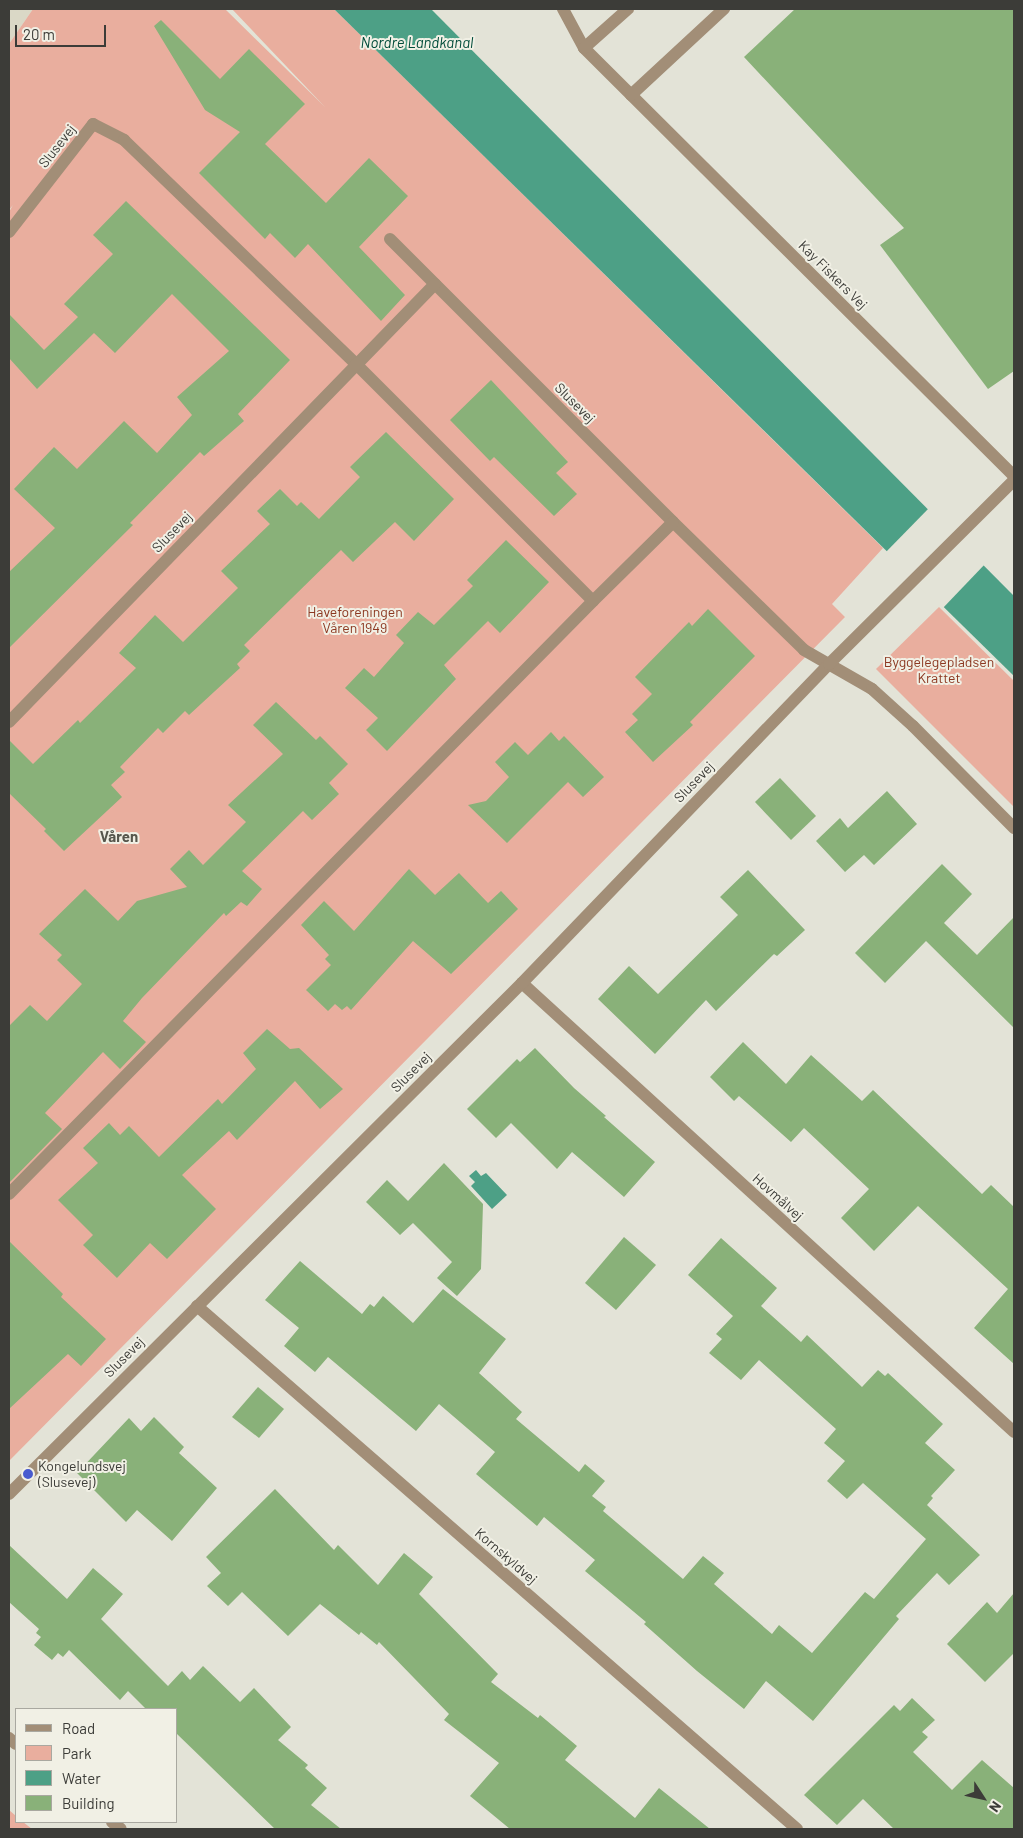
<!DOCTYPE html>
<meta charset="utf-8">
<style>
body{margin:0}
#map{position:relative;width:1023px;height:1838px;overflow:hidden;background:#e3e3d7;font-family:Barlow,sans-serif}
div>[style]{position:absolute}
.built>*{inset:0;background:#dad8c6}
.green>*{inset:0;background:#e9ae9e}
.water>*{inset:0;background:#4da086}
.pier>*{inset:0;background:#e3e3d7}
.building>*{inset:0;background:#89b179}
.minor>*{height:12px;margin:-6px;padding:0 6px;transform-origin:6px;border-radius:6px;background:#a28e77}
.dots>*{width:14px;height:14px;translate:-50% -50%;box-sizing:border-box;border:2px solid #f1f0e5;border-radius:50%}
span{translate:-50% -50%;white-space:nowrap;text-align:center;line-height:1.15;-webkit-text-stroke:4px #f1f0e5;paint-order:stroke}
.street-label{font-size:14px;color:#3c3c38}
.park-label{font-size:14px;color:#8c3821}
.poi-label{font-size:14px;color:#3c3c38}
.left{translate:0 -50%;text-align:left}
.water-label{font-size:15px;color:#014c3a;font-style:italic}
.neighbourhood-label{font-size:15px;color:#56564c;font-weight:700}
.frame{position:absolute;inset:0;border:10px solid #3c3c38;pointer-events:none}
.legend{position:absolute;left:15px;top:1708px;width:162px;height:115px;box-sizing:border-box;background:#f1f0e5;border:1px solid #a9a8a0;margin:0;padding:6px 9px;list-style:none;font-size:15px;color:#3c3c38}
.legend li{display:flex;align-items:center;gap:10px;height:25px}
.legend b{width:25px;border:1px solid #a9a8a0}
.north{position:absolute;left:958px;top:1773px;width:50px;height:50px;-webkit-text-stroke:4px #f1f0e5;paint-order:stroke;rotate:125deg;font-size:14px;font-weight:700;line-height:20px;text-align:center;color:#3c3c38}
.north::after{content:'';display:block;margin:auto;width:18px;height:22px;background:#3c3c38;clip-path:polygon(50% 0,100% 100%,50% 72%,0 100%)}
.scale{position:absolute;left:15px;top:25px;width:91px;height:22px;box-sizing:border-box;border:2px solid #3c3c38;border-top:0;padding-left:6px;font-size:15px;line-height:18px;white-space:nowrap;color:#3c3c38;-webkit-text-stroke:4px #f1f0e5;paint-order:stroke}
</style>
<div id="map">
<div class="built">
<i style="clip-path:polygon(9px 9px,33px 9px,9px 44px)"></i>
</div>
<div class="green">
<i style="clip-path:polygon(33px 9px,225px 9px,325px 107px,232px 9px,334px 9px,883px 548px,832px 604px,845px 617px,9px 1461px,9px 212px,13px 205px,9px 210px,9px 44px)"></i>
<i style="clip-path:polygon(939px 607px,1014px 681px,1014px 807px,876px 669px)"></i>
<i style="clip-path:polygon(9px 1810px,16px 1816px,16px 1822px,23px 1822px,32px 1829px,9px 1829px)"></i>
</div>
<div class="water">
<i style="clip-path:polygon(334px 9px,431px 9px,1014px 596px,1014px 676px)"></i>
<i style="clip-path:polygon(476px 1170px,481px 1176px,486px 1173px,507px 1195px,492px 1209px,471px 1186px,475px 1182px,469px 1176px)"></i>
</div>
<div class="pier">
<i style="clip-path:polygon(930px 507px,986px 563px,942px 609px,885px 553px)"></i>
</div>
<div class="building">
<i style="clip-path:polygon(795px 9px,1014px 9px,1014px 371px,988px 389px,880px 245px,904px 228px,744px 57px)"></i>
<i style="clip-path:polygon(161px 20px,220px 79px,249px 49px,305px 104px,265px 144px,326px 203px,369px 158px,408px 196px,359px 247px,405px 295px,381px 321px,308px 244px,295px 258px,270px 233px,265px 239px,199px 173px,240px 132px,205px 110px,154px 26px)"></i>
<i style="clip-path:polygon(126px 201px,290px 360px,238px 414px,244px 421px,204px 456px,200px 452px,130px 523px,133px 525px,9px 648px,9px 572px,55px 528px,14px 489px,54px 447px,77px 469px,124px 421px,157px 453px,192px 415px,177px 397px,229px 351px,172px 294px,115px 353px,94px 333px,37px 389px,9px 358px,9px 314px,44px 350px,78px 317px,64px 304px,113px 254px,93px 235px)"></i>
<i style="clip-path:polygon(491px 380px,568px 462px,556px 473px,577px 494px,554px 516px,494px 457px,490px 461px,450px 420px)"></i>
<i style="clip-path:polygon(386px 432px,454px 499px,414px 541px,395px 522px,353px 562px,341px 550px,244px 645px,250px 651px,237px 664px,240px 668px,189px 715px,185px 711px,163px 733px,158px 728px,120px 767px,125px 772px,111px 785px,122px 797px,64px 851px,44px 831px,46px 829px,9px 793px,9px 740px,33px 764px,78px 720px,80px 723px,136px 668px,119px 653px,155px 615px,183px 642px,238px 588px,221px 571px,270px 524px,257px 511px,280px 489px,297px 506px,301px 502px,319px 519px,360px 477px,350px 467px)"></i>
<i style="clip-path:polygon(506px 540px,549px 582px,500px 633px,488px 621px,444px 665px,456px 679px,387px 751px,366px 730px,378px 718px,345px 688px,364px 668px,374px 677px,404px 643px,396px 635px,418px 612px,434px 625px,473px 586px,467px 580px)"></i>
<i style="clip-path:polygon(708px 609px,755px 656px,690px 722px,693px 725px,653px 762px,625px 732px,638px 720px,632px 714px,652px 694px,635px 677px,689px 622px,692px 626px)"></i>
<i style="clip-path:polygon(276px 702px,316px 740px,320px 736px,348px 764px,329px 783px,339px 794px,312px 820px,303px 811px,242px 871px,262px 889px,247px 906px,241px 902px,226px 916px,224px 913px,142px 998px,123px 1021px,146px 1042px,120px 1069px,103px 1052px,45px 1113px,62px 1129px,9px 1183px,9px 1026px,30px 1005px,47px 1021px,82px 984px,57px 960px,62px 955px,39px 934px,85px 889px,118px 921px,137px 901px,187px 887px,170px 869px,189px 850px,203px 865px,246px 822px,228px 805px,283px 754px,253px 725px)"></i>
<i style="clip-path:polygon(551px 732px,559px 741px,564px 736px,604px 777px,583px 797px,568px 782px,507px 843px,468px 805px,486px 801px,509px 777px,495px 762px,515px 742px,528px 755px)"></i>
<i style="clip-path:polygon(780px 778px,816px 816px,791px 840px,755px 802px)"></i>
<i style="clip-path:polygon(887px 791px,917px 824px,874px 865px,864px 855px,845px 872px,816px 841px,840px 818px,848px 828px)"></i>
<i style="clip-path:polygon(942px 864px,972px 894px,944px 923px,977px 955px,1014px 917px,1014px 1028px,926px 941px,885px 983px,855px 953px)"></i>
<i style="clip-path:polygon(409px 869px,435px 895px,459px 873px,488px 903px,501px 891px,518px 909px,451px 974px,413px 941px,351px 1010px,347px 1006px,342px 1010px,335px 1004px,328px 1011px,306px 990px,331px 965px,325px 959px,329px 955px,301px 925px,324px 901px,354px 931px)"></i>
<i style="clip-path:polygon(748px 870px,805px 930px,777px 956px,774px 954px,716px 1011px,706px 1000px,655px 1054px,598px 999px,629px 966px,658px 994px,738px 915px,720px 897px)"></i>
<i style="clip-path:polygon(267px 1029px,290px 1049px,299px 1048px,343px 1089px,320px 1109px,295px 1081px,237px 1140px,229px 1131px,182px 1175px,216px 1209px,167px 1259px,150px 1243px,117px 1278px,83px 1245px,93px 1235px,58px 1200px,98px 1163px,83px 1148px,109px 1123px,120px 1135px,129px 1126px,159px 1157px,218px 1099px,222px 1104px,256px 1069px,243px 1053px)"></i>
<i style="clip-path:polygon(743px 1042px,786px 1084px,811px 1055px,862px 1101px,873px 1090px,982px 1194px,991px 1185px,1014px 1207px,1014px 1364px,974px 1328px,1008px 1289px,918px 1206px,874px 1251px,841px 1218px,869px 1189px,804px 1128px,791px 1142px,739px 1096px,734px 1101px,710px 1077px)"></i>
<i style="clip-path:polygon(535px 1048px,574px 1088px,606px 1116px,604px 1117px,655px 1162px,624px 1197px,572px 1152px,557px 1169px,511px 1123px,496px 1138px,467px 1109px,517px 1059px,520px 1062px)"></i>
<i style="clip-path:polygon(444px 1163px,483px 1204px,481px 1269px,457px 1296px,437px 1278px,452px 1262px,413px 1223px,400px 1235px,366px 1202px,387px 1180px,408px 1201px)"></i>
<i style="clip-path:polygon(624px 1237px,656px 1265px,616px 1310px,585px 1283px)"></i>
<i style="clip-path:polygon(721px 1238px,777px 1288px,761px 1306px,801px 1342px,807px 1335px,862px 1387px,878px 1370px,885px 1376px,888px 1373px,943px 1424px,925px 1443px,955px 1470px,931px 1496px,933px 1498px,927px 1505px,980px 1555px,949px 1585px,937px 1573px,896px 1616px,899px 1619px,813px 1721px,766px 1681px,744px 1709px,697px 1671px,644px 1624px,646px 1622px,585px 1571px,595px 1560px,544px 1517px,537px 1526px,476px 1474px,495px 1452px,439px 1404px,416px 1431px,328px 1357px,315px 1372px,284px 1346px,299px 1328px,265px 1300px,300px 1261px,362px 1314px,370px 1304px,374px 1307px,383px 1296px,413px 1323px,443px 1289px,506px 1339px,479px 1373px,522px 1412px,516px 1419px,579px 1472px,585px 1464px,605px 1481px,592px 1496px,606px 1507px,603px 1511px,683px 1579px,703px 1556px,724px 1573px,714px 1584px,772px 1634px,779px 1625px,812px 1653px,865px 1592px,874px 1599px,926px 1539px,863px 1483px,847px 1499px,827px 1481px,845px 1461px,824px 1443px,836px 1429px,759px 1360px,741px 1380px,709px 1353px,722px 1339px,716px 1334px,733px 1316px,688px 1275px)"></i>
<i style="clip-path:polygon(9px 1241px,63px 1294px,61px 1297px,106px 1339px,81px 1366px,68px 1354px,9px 1409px)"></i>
<i style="clip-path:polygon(258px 1387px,284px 1409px,259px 1438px,232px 1417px)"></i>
<i style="clip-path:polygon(154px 1417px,184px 1447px,179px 1453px,217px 1488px,172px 1541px,137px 1510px,126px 1522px,77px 1473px,129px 1418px,141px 1431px)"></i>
<i style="clip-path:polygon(275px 1489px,334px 1550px,338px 1545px,378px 1585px,404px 1553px,433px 1577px,419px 1594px,498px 1674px,491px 1682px,538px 1718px,540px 1715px,577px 1746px,565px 1760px,635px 1818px,659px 1788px,710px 1829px,510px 1829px,470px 1796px,499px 1763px,444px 1720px,449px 1714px,379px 1642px,377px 1645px,361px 1632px,359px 1635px,320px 1604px,288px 1636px,242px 1592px,228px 1606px,207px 1586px,221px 1573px,206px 1557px)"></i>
<i style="clip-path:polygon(9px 1545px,67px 1599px,93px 1568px,123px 1594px,101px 1619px,168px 1686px,182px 1671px,190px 1680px,203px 1666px,240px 1702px,254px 1688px,291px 1727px,278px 1740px,308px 1765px,305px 1768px,327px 1788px,311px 1805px,341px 1829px,275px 1829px,176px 1733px,176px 1709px,146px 1709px,128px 1691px,120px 1700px,69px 1650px,63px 1657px,58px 1653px,52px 1660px,34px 1645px,41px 1637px,36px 1633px,39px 1629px,9px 1602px)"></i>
<i style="clip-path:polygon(1014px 1593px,1014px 1653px,985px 1682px,947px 1644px,987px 1602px,997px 1613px)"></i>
<i style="clip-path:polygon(912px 1698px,935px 1720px,922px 1732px,928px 1737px,913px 1752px,952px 1790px,982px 1760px,1014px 1788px,1014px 1829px,894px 1829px,863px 1799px,837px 1825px,804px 1795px,894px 1705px,900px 1711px)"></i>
</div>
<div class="minor">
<i style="left:563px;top:9px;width:44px;rotate:61.7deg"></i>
<i style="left:584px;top:48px;width:607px;rotate:44.87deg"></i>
<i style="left:584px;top:48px;width:59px;rotate:-41.6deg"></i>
<i style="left:631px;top:95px;width:127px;rotate:-42.8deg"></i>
<i style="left:9px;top:232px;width:137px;rotate:-52.1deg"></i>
<i style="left:93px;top:124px;width:35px;rotate:27deg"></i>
<i style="left:124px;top:140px;width:322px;rotate:44deg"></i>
<i style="left:356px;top:364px;width:335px;rotate:45deg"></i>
<i style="left:390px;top:239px;width:400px;rotate:45deg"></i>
<i style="left:673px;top:522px;width:183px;rotate:44.3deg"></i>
<i style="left:804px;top:650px;width:78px;rotate:29.8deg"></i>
<i style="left:872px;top:689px;width:55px;rotate:42.1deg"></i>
<i style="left:913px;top:726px;width:144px;rotate:45.3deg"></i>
<i style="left:9px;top:722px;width:611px;rotate:-45.8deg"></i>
<i style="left:522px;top:983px;width:666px;rotate:42.38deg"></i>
<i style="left:9px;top:1194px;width:832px;rotate:-45.44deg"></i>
<i style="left:593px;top:601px;width:112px;rotate:-44.6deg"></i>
<i style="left:197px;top:1306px;width:796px;rotate:41.08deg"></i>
<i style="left:9px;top:1494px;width:724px;rotate:-44.89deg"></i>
<i style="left:522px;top:983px;width:443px;rotate:-46.1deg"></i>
<i style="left:829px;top:664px;width:261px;rotate:-44.8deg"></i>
<i style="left:9px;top:1738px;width:9px;rotate:41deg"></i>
<i style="left:112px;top:1822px;width:11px;rotate:38deg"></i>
</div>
<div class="dots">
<i style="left:28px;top:1474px;background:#495bcf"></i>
</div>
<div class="street-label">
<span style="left:57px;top:146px;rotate:-52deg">Slusevej</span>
<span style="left:833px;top:275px;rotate:45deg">Kay Fiskers Vej</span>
<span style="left:575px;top:403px;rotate:45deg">Slusevej</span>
<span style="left:172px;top:532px;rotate:-46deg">Slusevej</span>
<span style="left:694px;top:782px;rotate:-46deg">Slusevej</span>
<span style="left:411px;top:1072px;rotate:-45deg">Slusevej</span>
<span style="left:778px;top:1197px;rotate:42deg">Hovmålvej</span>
<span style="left:124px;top:1357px;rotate:-45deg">Slusevej</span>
<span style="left:506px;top:1556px;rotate:41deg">Kornskyldvej</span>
</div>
<div class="park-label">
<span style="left:355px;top:620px">Haveforeningen<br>Våren 1949</span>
<span style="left:939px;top:670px">Byggelegepladsen<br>Krattet</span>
</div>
<div class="poi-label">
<span class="left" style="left:38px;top:1474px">Kongelundsvej<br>(Slusevej)</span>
</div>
<div class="water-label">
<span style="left:417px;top:43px">Nordre Landkanal</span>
</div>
<div class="neighbourhood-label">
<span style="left:119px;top:837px">Våren</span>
</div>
<div class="frame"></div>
<ul class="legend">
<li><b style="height:6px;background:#a28e77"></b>Road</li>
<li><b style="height:14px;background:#e9ae9e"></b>Park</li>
<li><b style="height:14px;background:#4da086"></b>Water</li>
<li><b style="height:14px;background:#89b179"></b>Building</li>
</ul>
<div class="north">N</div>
<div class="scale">20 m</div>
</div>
